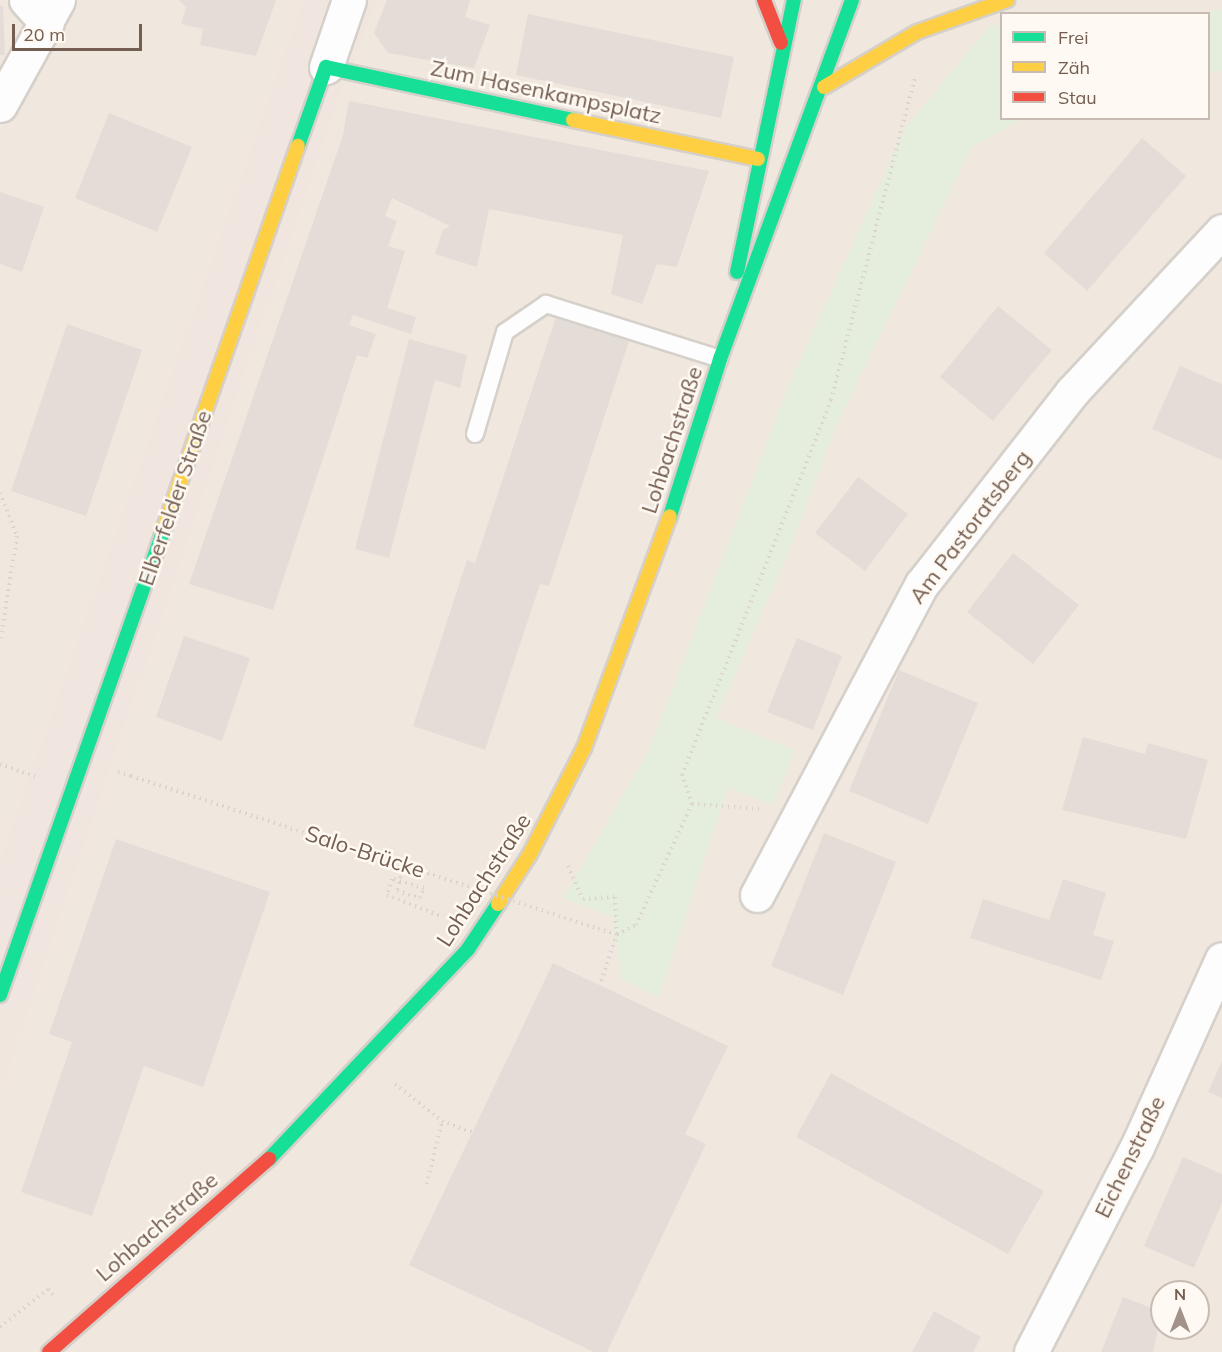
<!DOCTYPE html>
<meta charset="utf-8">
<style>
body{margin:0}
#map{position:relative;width:1222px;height:1352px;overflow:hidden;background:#f8f4f0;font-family:Mulish,sans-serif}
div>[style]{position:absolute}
.residential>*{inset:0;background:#f0e7de}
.commercial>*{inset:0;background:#f1e5df}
.green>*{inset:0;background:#e5eddc}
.building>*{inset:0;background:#e4ddd7}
.path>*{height:4px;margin-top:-2px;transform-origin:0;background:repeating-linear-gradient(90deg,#dad4d0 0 1.5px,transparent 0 6px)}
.roads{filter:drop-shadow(2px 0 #d5d0ca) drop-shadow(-2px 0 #d5d0ca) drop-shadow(0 2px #d5d0ca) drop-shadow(0 -2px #d5d0ca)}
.lane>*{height:16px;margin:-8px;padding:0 8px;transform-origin:8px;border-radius:8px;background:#fefdfd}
.street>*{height:33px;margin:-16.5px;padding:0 16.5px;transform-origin:16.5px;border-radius:16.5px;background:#fefdfd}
.fast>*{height:14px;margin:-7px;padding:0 7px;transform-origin:7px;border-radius:7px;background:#16e098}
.slow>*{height:14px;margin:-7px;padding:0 7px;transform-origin:7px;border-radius:7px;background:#ffcf43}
.jam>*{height:14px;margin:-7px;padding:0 7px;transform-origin:7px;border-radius:7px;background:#f24e42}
.path-bridge>*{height:4px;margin-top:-2px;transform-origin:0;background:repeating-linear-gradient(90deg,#dad4d0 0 1.5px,transparent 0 6px)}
span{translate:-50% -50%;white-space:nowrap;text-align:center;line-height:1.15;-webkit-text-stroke:5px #fef9f2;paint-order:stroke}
.street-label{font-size:22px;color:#745e51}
.legend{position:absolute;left:1000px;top:12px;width:210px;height:108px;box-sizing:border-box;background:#fef9f2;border:2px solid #c7bbb2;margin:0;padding:8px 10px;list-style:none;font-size:18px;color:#745e51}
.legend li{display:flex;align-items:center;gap:12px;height:30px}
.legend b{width:30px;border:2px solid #c7bbb2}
.north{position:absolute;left:1150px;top:1280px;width:60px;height:60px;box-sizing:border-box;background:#fef9f2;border:2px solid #c7bbb2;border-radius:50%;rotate:0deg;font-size:16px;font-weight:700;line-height:24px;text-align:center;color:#745e51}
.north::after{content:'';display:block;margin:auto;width:21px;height:27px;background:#a29289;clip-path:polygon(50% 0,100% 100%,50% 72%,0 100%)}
.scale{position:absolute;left:12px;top:24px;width:130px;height:27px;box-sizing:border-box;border:3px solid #745e51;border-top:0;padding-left:8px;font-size:18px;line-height:21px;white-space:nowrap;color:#745e51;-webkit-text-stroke:4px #fef9f2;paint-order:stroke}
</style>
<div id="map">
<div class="residential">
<i style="clip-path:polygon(evenodd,0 0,1222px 0,1222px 1352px,0 1352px,0 0,1002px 14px,1208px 14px,1208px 118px,1002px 118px,1002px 14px,0 0,1162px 1292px,1198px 1292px,1198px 1328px,1162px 1328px,1162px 1292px)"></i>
</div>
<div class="commercial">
<i style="clip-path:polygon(304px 0,377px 0,337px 101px,1px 1087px,0 862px)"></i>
</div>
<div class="green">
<i style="clip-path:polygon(1222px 10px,1222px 71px,1209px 72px,1208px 14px,1196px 13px)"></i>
<i style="clip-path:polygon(991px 25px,1001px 25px,1002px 118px,1022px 119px,972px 147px,837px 424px,785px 561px,716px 718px,795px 750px,773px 805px,728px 788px,659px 997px,621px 979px,613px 917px,563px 898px,649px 750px,788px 387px,906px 126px)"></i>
</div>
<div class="building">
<i style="clip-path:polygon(179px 0,276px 0,256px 56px,200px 45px,203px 29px,181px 24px,186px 7px)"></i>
<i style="clip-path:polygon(387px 0,470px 0,465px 17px,490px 25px,474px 68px,388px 53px,374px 33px)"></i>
<i style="clip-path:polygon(0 6px,3px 6px,5px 55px,0 55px)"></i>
<i style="clip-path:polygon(528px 14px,734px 57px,721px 118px,516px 75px)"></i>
<i style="clip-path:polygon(349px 101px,709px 171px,677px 267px,657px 264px,642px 304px,611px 294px,623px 235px,489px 209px,477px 267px,435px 254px,443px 230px,450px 226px,392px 198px,385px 216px,397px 221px,388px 246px,405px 251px,387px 308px,416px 317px,411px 334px,353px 315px,349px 325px,376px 334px,367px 358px,357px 355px,273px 610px,189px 584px,343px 135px)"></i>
<i style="clip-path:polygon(109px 113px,192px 147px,157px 232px,75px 198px)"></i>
<i style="clip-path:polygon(1142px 138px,1186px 176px,1087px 291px,1044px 253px)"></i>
<i style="clip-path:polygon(0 192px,44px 207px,22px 272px,0 264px)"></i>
<i style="clip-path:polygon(998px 306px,1052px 350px,993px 421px,940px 377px)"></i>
<i style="clip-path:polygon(557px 314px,630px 338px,549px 586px,540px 584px,485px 750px,413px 726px,467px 560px,475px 563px)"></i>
<i style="clip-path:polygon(67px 324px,142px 350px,86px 516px,11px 491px)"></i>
<i style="clip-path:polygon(409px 339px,467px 355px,460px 388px,435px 380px,389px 558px,355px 549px)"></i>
<i style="clip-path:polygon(1180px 366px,1222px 384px,1222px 460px,1152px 429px)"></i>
<i style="clip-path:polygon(858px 477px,908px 514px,865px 571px,815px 533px)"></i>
<i style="clip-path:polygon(1013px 553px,1079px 605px,1033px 664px,967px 612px)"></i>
<i style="clip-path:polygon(184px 636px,250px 658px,222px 741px,156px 717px)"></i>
<i style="clip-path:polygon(797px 638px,842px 656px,813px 730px,767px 712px)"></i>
<i style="clip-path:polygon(899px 670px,978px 703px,928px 824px,849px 791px)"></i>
<i style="clip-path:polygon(1083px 737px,1145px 754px,1148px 743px,1208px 760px,1186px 839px,1062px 810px)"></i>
<i style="clip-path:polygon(824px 833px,896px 862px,843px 995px,771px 966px)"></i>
<i style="clip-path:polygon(116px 839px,270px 892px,203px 1087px,144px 1066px,92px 1216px,21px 1192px,72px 1042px,49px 1034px)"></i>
<i style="clip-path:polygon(1063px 879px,1106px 893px,1093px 935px,1114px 941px,1101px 980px,970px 938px,983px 899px,1049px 920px)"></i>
<i style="clip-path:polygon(553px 963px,728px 1046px,685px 1134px,706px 1144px,607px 1352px,594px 1352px,409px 1265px)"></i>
<i style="clip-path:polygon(1222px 1061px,1222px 1098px,1208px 1092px)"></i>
<i style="clip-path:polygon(831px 1073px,1044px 1191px,1008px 1254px,796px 1137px)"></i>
<i style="clip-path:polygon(1183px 1157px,1222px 1174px,1222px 1203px,1194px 1268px,1144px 1246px)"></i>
<i style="clip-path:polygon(1123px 1297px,1162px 1312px,1153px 1352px,1101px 1352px)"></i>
<i style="clip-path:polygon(934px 1311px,981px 1337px,973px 1352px,912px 1352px)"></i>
</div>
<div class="path">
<i style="left:0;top:493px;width:46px;rotate:68.4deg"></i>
<i style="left:17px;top:536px;width:106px;rotate:99.2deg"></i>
<i style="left:0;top:764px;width:37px;rotate:20deg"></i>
<i style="left:118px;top:772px;width:14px;rotate:17deg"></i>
<i style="left:692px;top:804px;width:31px;rotate:-109deg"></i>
<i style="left:682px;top:775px;width:404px;rotate:-68.3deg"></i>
<i style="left:831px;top:400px;width:333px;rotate:-75.4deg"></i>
<i style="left:568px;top:866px;width:36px;rotate:66deg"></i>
<i style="left:583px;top:899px;width:32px;rotate:-4deg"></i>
<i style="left:615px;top:897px;width:37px;rotate:87deg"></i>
<i style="left:617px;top:934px;width:54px;rotate:108.4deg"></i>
<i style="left:424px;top:888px;width:33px;rotate:-164deg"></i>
<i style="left:392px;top:879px;width:17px;rotate:107deg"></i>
<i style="left:387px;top:895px;width:60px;rotate:21.4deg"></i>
<i style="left:598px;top:929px;width:20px;rotate:15deg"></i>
<i style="left:617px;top:934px;width:21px;rotate:-25deg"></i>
<i style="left:636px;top:925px;width:133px;rotate:-65.2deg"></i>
<i style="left:692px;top:804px;width:68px;rotate:4.2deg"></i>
<i style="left:395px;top:1084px;width:60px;rotate:38.2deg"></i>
<i style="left:442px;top:1121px;width:33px;rotate:20deg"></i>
<i style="left:427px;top:1184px;width:65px;rotate:-76.6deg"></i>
<i style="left:0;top:1327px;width:61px;rotate:-38.4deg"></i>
<i style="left:48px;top:1289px;width:8px;rotate:50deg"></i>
</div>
<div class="roads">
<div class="lane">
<i style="left:475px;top:434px;width:106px;rotate:-73.6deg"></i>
<i style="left:505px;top:332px;width:50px;rotate:-34.3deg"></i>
<i style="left:546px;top:304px;width:182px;rotate:17.5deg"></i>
</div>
<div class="street">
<i style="left:26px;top:0;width:31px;rotate:48deg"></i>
<i style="left:326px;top:67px;width:71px;rotate:-71.1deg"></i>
<i style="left:0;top:105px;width:120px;rotate:-61.1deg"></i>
<i style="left:757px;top:895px;width:352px;rotate:-62.1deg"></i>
<i style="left:922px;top:584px;width:244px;rotate:-52deg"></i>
<i style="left:1072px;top:392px;width:220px;rotate:-47deg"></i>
<i style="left:1031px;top:1352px;width:231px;rotate:-62.7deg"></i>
<i style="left:1137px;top:1147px;width:206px;rotate:-65.7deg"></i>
</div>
<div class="fast">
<i style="left:298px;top:146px;width:84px;rotate:-70.5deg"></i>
<i style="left:326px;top:67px;width:253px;rotate:12.1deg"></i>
<i style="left:737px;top:272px;width:278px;rotate:-78.2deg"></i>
<i style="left:670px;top:516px;width:165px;rotate:-72.3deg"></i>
<i style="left:720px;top:359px;width:382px;rotate:-69.8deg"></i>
<i style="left:0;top:995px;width:495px;rotate:-70.6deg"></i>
<i style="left:269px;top:1159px;width:289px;rotate:-46.5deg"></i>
<i style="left:468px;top:949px;width:54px;rotate:-56.3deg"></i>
</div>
<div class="slow">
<i style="left:824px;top:87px;width:108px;rotate:-30.6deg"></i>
<i style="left:917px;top:32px;width:96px;rotate:-19.6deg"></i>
<i style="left:573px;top:120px;width:189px;rotate:11.9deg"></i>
<i style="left:164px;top:528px;width:405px;rotate:-70.7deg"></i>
<i style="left:498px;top:904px;width:59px;rotate:-57.4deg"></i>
<i style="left:530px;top:854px;width:119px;rotate:-63deg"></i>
<i style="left:584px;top:748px;width:247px;rotate:-69.7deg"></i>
</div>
<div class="jam">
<i style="left:764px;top:0;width:46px;rotate:68.4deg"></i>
<i style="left:49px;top:1352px;width:293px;rotate:-41.3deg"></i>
</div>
</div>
<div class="path-bridge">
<i style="left:131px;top:776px;width:491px;rotate:18.1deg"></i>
<i style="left:404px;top:865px;width:27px;rotate:105deg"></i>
<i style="left:397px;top:891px;width:24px;rotate:17deg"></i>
<i style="left:420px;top:898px;width:11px;rotate:-68deg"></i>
</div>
<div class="street-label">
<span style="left:546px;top:92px;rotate:12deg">Zum Hasenkampsplatz</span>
<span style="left:672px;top:440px;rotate:-72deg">Lohbachstraße</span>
<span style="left:175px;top:498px;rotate:-71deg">Elberfelder Straße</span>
<span style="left:970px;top:527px;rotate:-53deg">Am Pastoratsberg</span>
<span style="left:365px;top:852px;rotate:18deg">Salo-Brücke</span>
<span style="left:484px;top:880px;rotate:-57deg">Lohbachstraße</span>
<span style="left:1130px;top:1157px;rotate:-64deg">Eichenstraße</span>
<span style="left:157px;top:1227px;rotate:-41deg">Lohbachstraße</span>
</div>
<ul class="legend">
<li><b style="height:8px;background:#16e098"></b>Frei</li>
<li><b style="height:8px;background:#ffcf43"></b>Zäh</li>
<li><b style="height:8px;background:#f24e42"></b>Stau</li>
</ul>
<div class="north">N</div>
<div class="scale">20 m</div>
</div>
